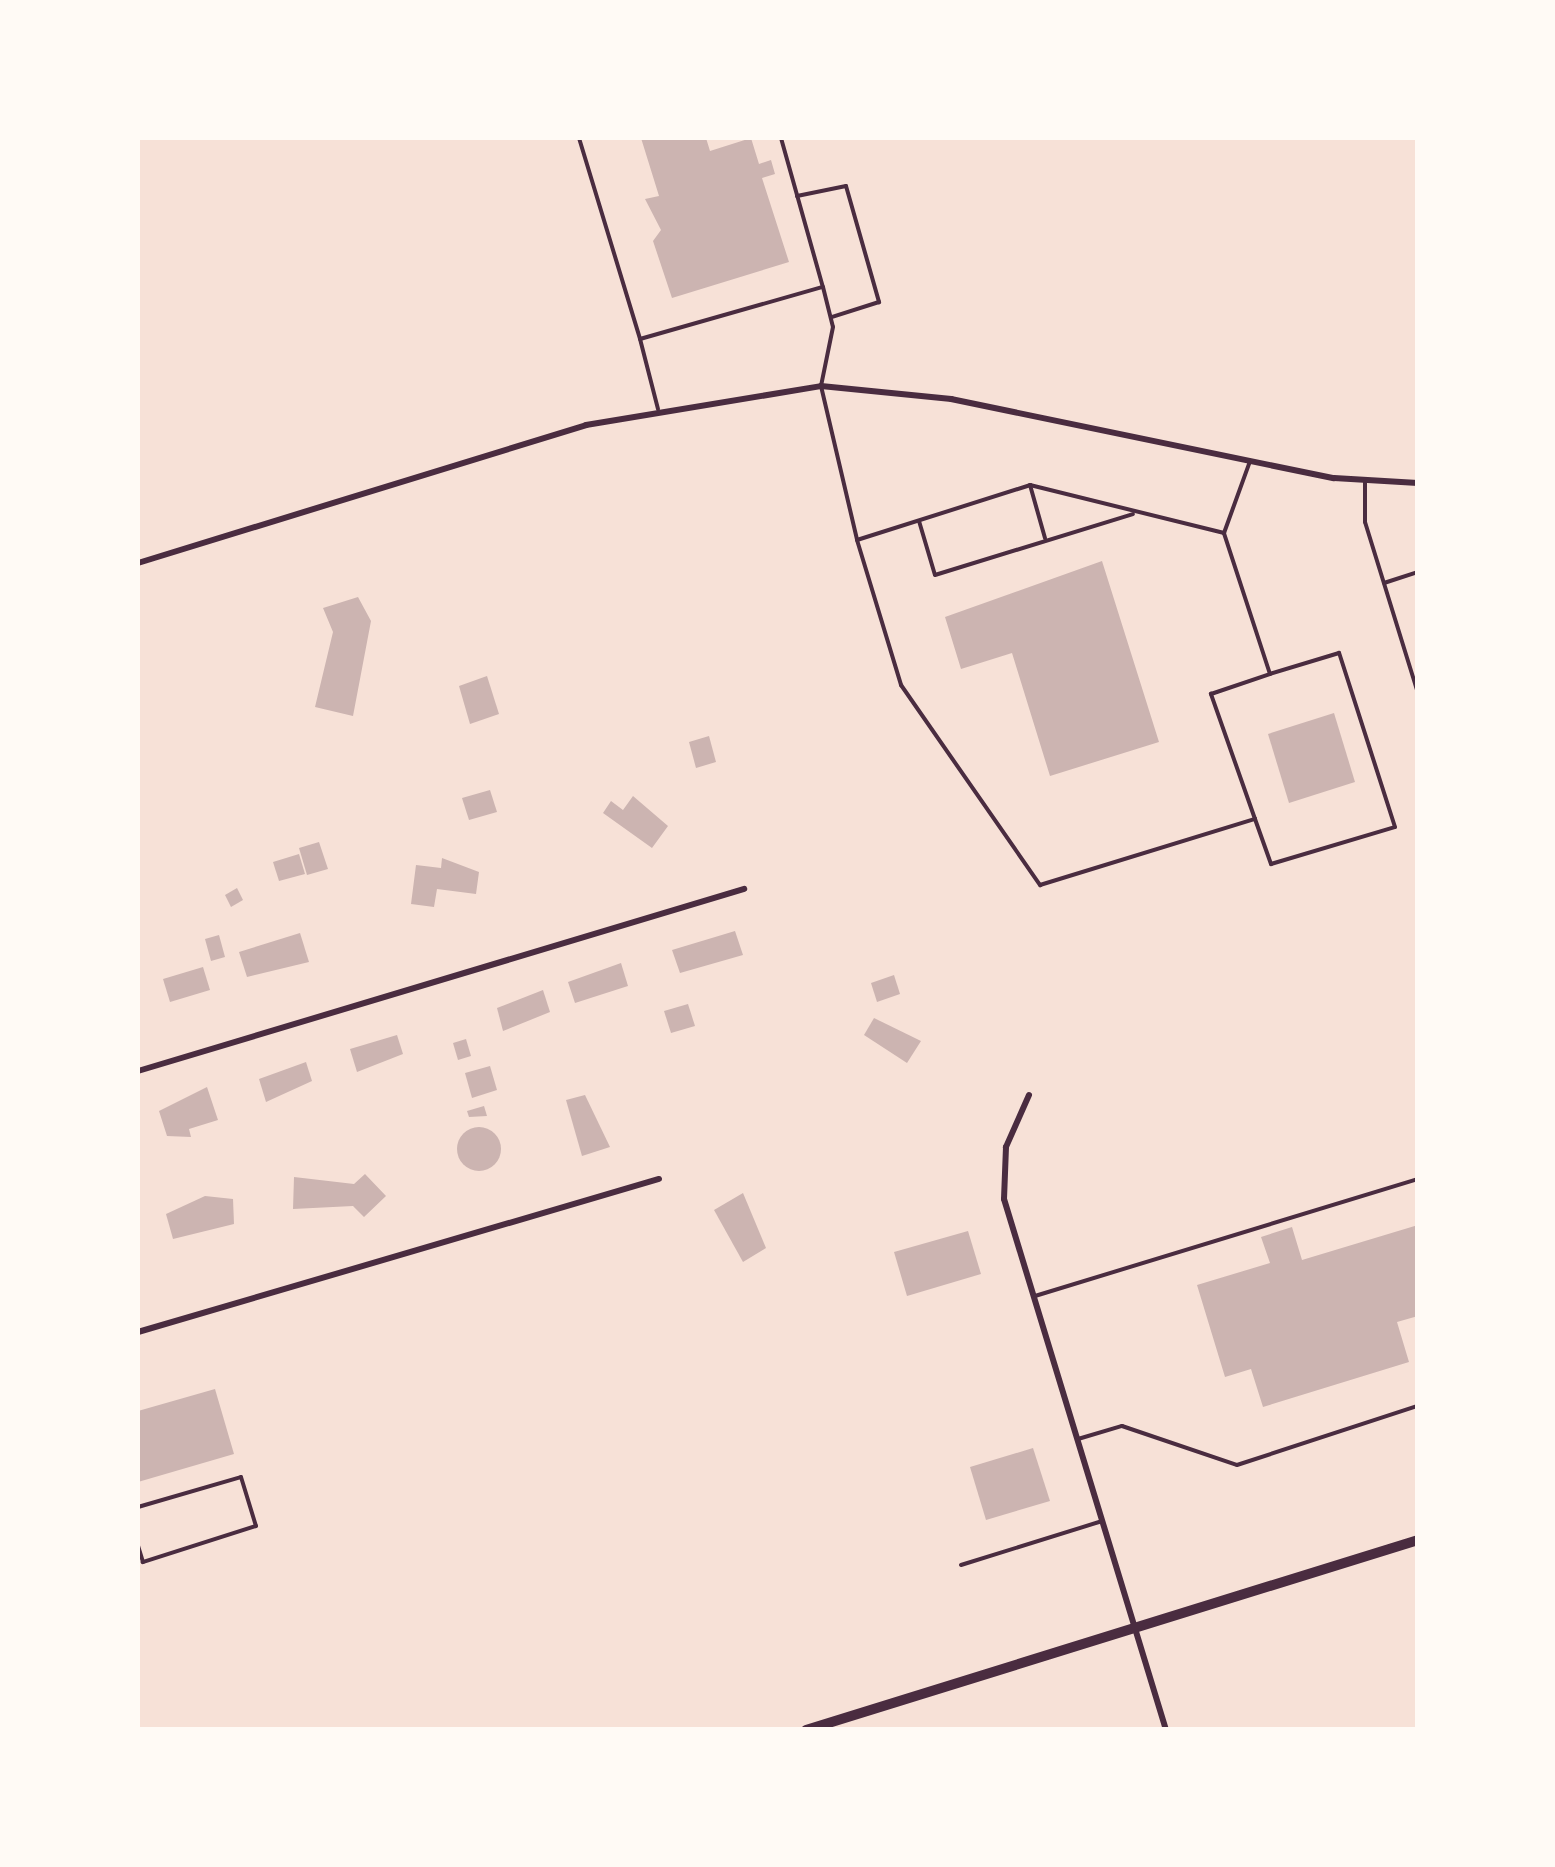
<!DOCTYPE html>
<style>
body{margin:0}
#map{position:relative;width:1555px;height:1867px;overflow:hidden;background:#f7e1d7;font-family:Helvetica,sans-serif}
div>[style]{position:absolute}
.building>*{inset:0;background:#ccb4b1}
.round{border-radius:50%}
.service>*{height:4px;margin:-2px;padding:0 2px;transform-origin:2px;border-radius:2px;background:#4a2c40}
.minor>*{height:6px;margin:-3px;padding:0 3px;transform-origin:3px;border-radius:3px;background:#4a2c40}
.secondary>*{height:10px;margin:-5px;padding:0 5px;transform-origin:5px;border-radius:5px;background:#4a2c40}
span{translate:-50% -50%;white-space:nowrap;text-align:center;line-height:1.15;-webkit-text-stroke:8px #fffaf5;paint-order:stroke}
.frame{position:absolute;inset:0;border:140px solid #fffaf5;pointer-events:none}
</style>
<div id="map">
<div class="building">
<i style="clip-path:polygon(641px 138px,706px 138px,710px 151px,751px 138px,759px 164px,771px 160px,775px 174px,762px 178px,789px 262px,672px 298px,653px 241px,661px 230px,645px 199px,659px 196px)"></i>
<i style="clip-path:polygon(1102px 561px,1159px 742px,1050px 776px,1012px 653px,961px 669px,945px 617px)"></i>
<i style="clip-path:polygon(358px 597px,371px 621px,353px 716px,315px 707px,333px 632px,323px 608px)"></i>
<i style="clip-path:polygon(487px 676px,499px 714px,470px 724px,459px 686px)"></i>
<i style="clip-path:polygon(1334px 713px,1355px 782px,1289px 803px,1268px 734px)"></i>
<i style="clip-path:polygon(709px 736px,716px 762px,696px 768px,689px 742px)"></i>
<i style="clip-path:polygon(490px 790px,497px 812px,469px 820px,462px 798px)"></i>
<i style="clip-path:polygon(633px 796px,668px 826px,652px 848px,603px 813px,611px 801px,623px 810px)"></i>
<i style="clip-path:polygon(319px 842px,328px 869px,307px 875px,299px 848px)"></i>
<i style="clip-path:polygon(299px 854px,305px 874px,279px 881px,273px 862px)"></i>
<i style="clip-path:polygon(442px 858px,479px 872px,476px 894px,437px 889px,434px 907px,411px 904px,416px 865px,441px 868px)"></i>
<i style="clip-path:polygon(237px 888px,243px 900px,231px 907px,225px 895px)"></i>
<i style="clip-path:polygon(735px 931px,743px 955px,680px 973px,672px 950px)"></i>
<i style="clip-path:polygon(300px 933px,309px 962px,247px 977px,239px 952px)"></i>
<i style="clip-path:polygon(219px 935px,225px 957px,211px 961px,205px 939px)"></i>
<i style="clip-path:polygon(621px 963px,628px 986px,575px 1003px,568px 982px)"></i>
<i style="clip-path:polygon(203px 967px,210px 990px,170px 1002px,163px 979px)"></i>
<i style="clip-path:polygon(894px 975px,900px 994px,877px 1002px,871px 983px)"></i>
<i style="clip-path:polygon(543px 990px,550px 1012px,503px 1031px,497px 1008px)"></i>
<i style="clip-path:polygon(688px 1004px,695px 1026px,671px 1033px,664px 1011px)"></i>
<i style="clip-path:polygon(874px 1018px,921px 1041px,907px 1063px,864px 1035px)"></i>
<i style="clip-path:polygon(397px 1035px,403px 1054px,357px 1072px,350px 1049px)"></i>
<i style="clip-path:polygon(466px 1039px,471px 1056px,458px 1060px,453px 1043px)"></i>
<i style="clip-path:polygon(306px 1062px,312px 1081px,266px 1102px,259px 1079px)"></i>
<i style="clip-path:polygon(490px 1066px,497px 1090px,472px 1098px,465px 1073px)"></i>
<i style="clip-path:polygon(207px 1087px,218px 1120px,189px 1129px,191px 1137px,167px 1136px,159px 1111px)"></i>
<i style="clip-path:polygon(585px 1095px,610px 1147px,582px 1156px,566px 1100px)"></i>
<i style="clip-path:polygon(484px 1106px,487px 1116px,469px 1117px,467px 1111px)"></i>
<i class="round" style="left:457px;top:1127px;width:44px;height:44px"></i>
<i style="clip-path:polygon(365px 1174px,386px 1196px,364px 1217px,353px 1206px,293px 1209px,294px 1177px,354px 1184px)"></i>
<i style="clip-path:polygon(743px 1193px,766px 1248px,743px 1262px,714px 1210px)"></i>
<i style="clip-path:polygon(205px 1196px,233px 1199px,234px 1224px,173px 1239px,166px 1214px)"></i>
<i style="clip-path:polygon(1418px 1225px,1418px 1316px,1397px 1322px,1409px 1362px,1263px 1407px,1251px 1369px,1225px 1377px,1197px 1285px,1270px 1263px,1261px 1237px,1292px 1227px,1302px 1260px)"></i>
<i style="clip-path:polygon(968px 1231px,981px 1274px,907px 1296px,894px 1252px)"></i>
<i style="clip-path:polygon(215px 1389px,234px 1454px,138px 1482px,138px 1411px)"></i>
<i style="clip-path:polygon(1033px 1448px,1050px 1501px,986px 1520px,970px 1467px)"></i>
</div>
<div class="service">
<i style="left:579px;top:138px;width:210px;rotate:73.1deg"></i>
<i style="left:781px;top:138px;width:155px;rotate:74.3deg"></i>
<i style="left:797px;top:196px;width:50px;rotate:-11.5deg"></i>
<i style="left:846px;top:186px;width:121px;rotate:74.1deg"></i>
<i style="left:879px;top:302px;width:49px;rotate:162.3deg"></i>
<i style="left:658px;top:409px;width:72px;rotate:-104.4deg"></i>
<i style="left:640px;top:339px;width:190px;rotate:-15.9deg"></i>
<i style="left:823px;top:287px;width:41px;rotate:76deg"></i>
<i style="left:833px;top:327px;width:60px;rotate:101.5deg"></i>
<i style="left:821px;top:386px;width:158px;rotate:76.8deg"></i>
<i style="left:857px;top:540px;width:182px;rotate:-17.6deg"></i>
<i style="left:1030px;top:485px;width:200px;rotate:13.9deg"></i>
<i style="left:1224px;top:533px;width:77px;rotate:-70.1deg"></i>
<i style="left:1365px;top:481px;width:41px;rotate:90deg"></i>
<i style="left:1365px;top:522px;width:179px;rotate:72.8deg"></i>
<i style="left:1030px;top:485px;width:55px;rotate:74.2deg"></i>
<i style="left:919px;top:521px;width:56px;rotate:73.5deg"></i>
<i style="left:935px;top:575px;width:207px;rotate:-17.1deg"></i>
<i style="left:857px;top:540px;width:152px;rotate:73.1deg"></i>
<i style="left:901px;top:685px;width:244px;rotate:55.2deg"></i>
<i style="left:1040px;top:885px;width:225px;rotate:-17.1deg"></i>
<i style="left:1255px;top:819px;width:48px;rotate:70.4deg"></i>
<i style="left:1271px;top:864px;width:129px;rotate:-16.6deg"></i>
<i style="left:1395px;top:827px;width:183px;rotate:-107.8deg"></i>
<i style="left:1339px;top:653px;width:72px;rotate:163.1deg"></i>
<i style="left:1270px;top:674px;width:148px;rotate:-108.1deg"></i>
<i style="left:1384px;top:583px;width:36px;rotate:-18deg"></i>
<i style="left:1255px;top:819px;width:133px;rotate:-109.4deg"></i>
<i style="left:1211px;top:694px;width:62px;rotate:-18.7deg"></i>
<i style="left:1035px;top:1296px;width:400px;rotate:-17deg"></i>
<i style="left:1078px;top:1439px;width:46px;rotate:-16.5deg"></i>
<i style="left:1122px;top:1426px;width:121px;rotate:18.7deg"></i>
<i style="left:1237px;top:1465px;width:190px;rotate:-18.1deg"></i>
<i style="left:138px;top:1507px;width:107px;rotate:-16.2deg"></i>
<i style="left:241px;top:1477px;width:51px;rotate:73deg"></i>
<i style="left:256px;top:1526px;width:119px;rotate:162.3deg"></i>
<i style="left:143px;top:1562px;width:17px;rotate:-107deg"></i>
<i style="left:961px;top:1565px;width:148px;rotate:-17.3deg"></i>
</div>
<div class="minor">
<i style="left:138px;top:563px;width:469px;rotate:-17.1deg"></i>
<i style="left:586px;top:425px;width:238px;rotate:-9.4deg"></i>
<i style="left:821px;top:386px;width:131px;rotate:5.7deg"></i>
<i style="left:951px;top:399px;width:391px;rotate:11.7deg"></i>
<i style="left:1334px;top:478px;width:84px;rotate:3.4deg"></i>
<i style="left:138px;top:1071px;width:633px;rotate:-16.72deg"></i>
<i style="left:1029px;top:1095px;width:57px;rotate:113.9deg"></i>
<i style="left:1006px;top:1147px;width:52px;rotate:92.2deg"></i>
<i style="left:1004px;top:1199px;width:555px;rotate:73.03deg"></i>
<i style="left:138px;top:1332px;width:543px;rotate:-16.37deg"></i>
</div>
<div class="secondary">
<i style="left:806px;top:1730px;width:641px;rotate:-17.25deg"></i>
</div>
<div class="frame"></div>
</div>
